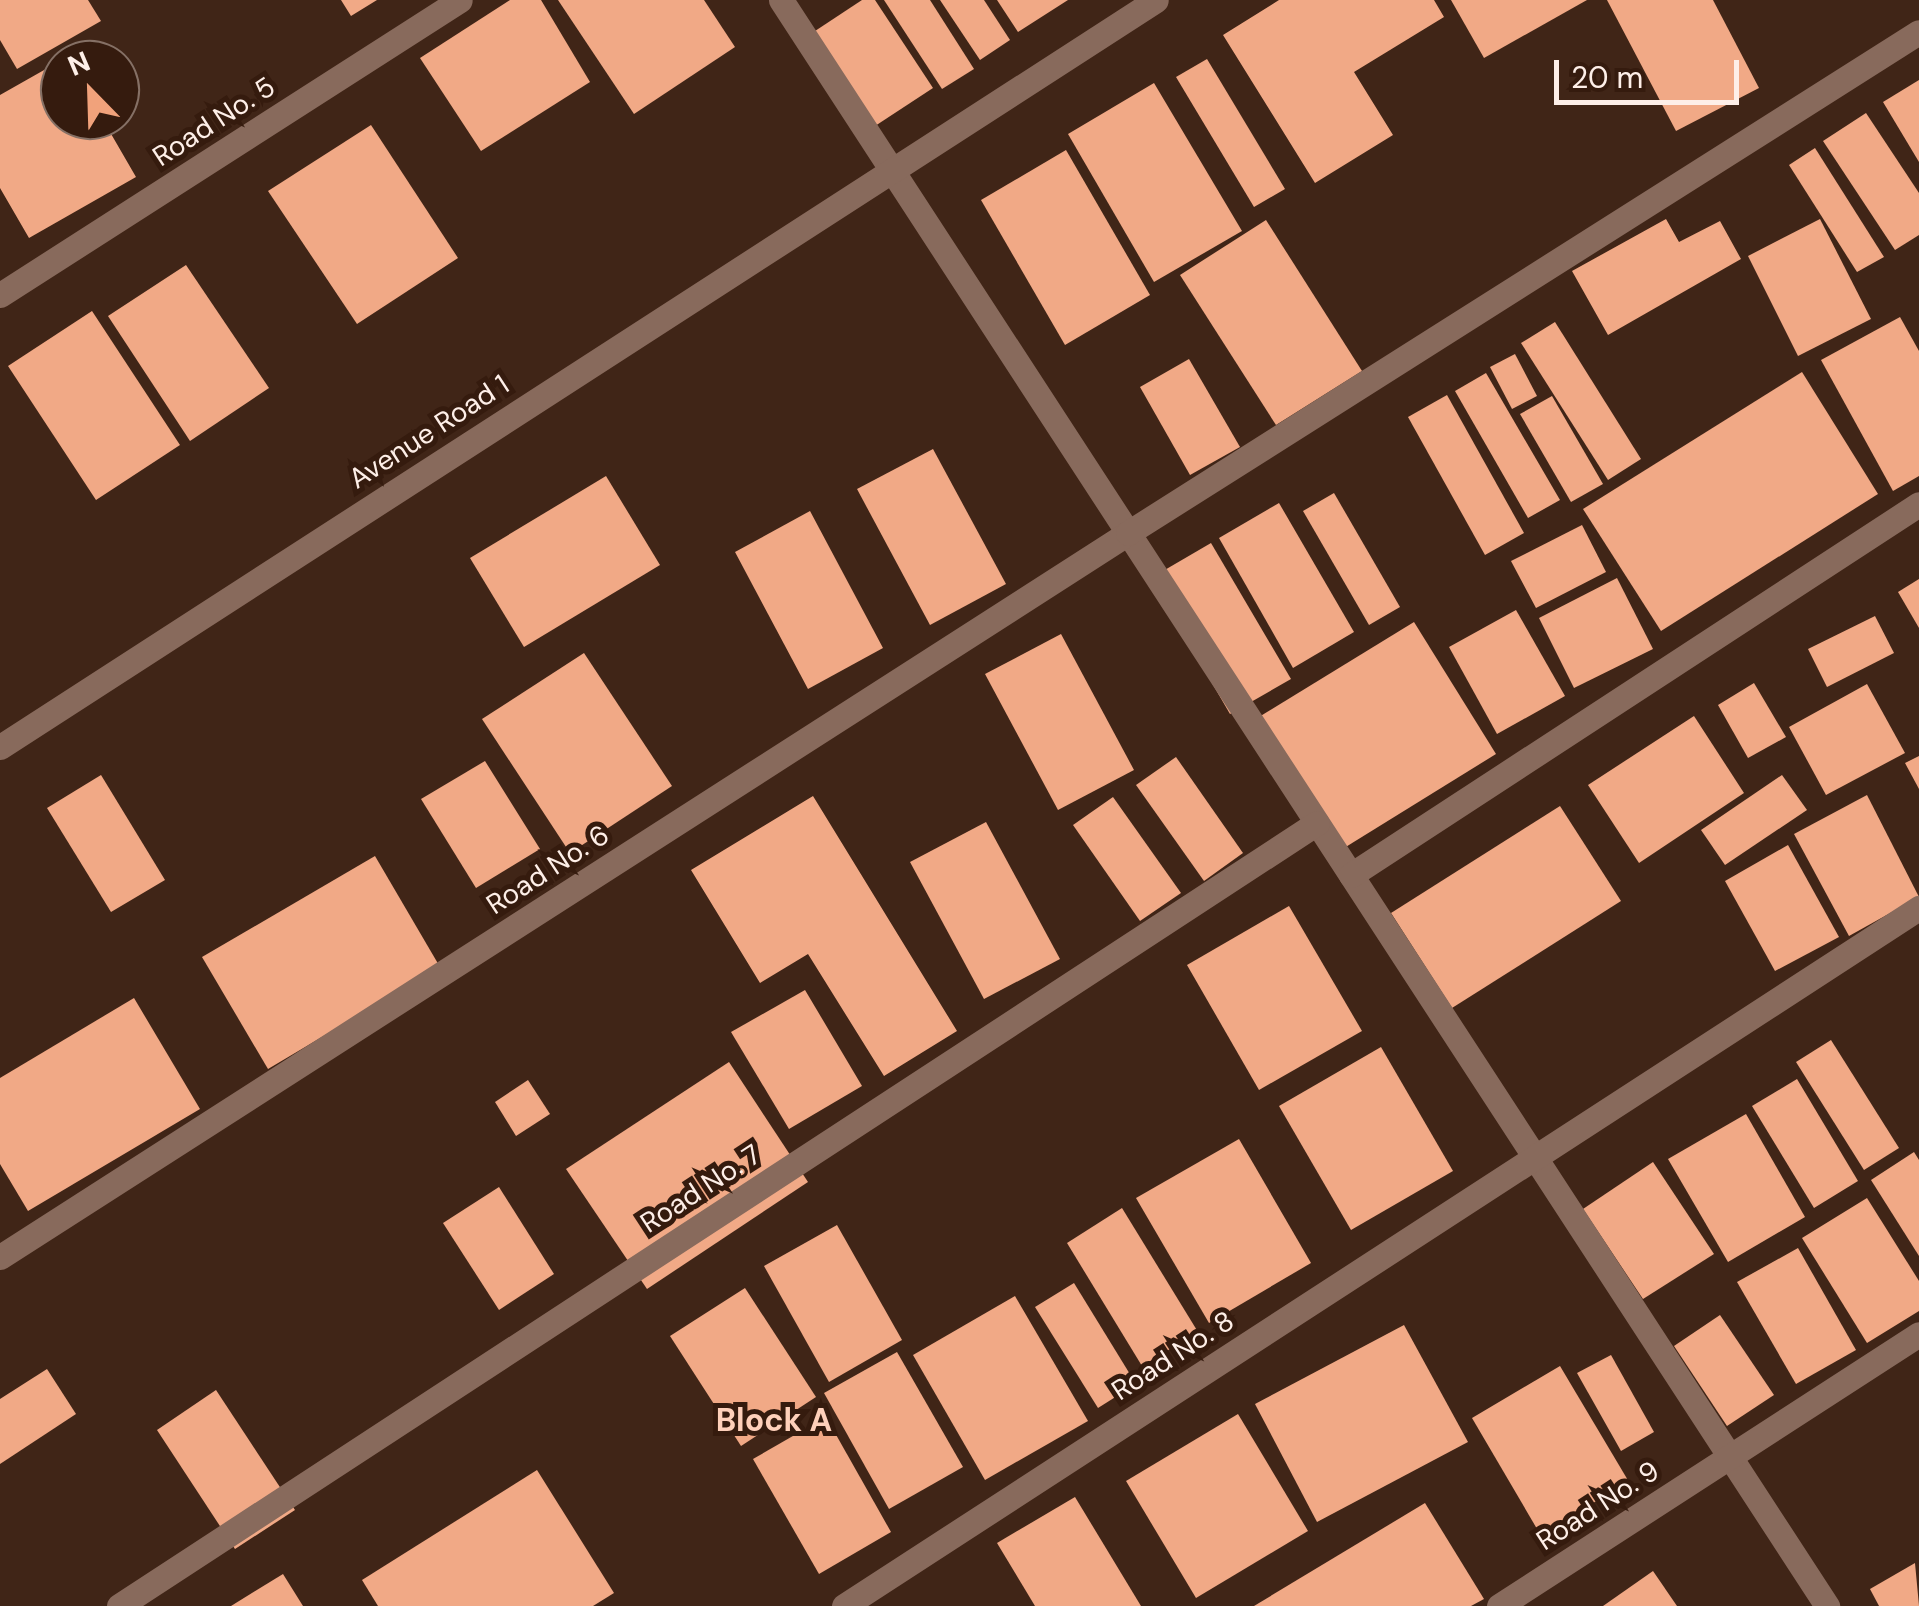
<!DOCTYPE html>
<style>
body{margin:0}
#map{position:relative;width:1919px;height:1606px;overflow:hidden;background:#402517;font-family:"DM Sans",sans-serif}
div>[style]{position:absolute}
.building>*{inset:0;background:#f1a986}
.minor>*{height:25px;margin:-12.5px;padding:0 12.5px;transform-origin:12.5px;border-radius:12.5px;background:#886a5c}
span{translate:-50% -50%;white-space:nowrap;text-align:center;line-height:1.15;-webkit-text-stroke:10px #351b0e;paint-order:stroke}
.street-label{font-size:28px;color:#feefe8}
.quarter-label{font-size:32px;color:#fed0ba;font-weight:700}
.north{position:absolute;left:40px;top:40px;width:100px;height:100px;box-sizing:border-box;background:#351b0e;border:2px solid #857065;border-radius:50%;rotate:337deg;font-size:28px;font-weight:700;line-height:40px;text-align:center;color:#feefe8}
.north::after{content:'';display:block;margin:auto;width:35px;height:45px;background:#f1a27b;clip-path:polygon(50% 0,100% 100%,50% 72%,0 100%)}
.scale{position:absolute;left:1554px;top:60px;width:185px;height:45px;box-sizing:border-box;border:5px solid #feefe8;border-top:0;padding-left:12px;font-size:30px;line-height:35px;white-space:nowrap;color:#feefe8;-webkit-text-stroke:8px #351b0e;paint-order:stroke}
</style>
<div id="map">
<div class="building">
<i style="clip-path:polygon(0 0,88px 0,101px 21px,17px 69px,0 40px)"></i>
<i style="clip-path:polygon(341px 0,377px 0,351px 16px)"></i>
<i style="clip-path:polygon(510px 0,541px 0,590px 82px,481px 151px,420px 58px)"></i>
<i style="clip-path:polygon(558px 0,704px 0,735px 47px,634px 114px)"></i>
<i style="clip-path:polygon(862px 0,875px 0,933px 88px,872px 128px,809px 35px)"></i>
<i style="clip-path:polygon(884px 0,930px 0,974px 69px,942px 89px)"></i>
<i style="clip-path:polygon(940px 0,984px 0,1010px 40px,980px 60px)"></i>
<i style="clip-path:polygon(997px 0,1068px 0,1018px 32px)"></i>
<i style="clip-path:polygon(1279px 0,1434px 0,1444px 17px,1354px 72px,1393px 135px,1315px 183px,1223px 35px)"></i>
<i style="clip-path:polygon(1451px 0,1587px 0,1484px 58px)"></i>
<i style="clip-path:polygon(1607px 0,1713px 0,1759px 88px,1676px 131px)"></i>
<i style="clip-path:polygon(1207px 59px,1285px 189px,1254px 207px,1176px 77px)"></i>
<i style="clip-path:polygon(60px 61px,60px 120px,103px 120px,136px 177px,29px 238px,0 188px,0 95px)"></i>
<i style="clip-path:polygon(1919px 80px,1919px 162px,1883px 102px)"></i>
<i style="clip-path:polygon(1154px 83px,1242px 231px,1154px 282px,1068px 134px)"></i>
<i style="clip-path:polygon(1866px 113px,1919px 193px,1919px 235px,1895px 250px,1823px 141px)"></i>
<i style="clip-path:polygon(371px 125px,458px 258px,357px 324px,268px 191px)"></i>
<i style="clip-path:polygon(1815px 148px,1884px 257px,1857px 272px,1789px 165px)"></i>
<i style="clip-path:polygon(1066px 150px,1150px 295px,1065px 345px,981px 200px)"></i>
<i style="clip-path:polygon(1666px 219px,1679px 242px,1720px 221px,1741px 259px,1608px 335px,1572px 271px)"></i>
<i style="clip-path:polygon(1820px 219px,1871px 319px,1798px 356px,1748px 256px)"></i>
<i style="clip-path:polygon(1266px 220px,1362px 371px,1276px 425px,1180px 275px)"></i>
<i style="clip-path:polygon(186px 265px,269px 388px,190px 441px,108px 316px)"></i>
<i style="clip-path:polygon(92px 311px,180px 445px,96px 500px,8px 366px)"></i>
<i style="clip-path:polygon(1900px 317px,1919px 351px,1919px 476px,1893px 491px,1821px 360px)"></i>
<i style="clip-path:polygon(1555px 322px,1641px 459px,1608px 480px,1521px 343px)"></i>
<i style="clip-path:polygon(1515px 354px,1537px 396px,1512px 409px,1490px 367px)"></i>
<i style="clip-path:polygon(1189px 359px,1240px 447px,1190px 475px,1140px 387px)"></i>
<i style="clip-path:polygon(1802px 372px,1878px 494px,1661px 631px,1583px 509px)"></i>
<i style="clip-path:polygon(1486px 373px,1560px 500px,1528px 518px,1455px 391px)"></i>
<i style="clip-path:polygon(1447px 395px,1524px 533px,1485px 555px,1408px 417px)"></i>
<i style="clip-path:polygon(1552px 396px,1603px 484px,1571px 502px,1520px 414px)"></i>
<i style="clip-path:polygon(933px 449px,1006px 584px,930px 625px,857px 489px)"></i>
<i style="clip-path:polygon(606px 476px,660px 565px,524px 647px,470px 558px)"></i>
<i style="clip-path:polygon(1334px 493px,1400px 607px,1369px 625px,1303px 511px)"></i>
<i style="clip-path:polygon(1279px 503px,1354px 632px,1293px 668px,1219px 538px)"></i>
<i style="clip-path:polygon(810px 511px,883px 648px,808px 689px,735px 552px)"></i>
<i style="clip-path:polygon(1582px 525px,1606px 572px,1536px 608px,1511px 561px)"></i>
<i style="clip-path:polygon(1211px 543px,1291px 679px,1230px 714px,1151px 578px)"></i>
<i style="clip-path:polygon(1617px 578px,1653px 649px,1574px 688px,1539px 618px)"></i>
<i style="clip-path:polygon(1919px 579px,1919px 628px,1898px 592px)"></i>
<i style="clip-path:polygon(1516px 610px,1565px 696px,1497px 734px,1449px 647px)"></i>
<i style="clip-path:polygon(1875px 616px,1894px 653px,1827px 687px,1808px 649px)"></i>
<i style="clip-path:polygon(1414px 622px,1496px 754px,1336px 853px,1254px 720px)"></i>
<i style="clip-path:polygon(1061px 634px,1134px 770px,1058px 810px,985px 674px)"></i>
<i style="clip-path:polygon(584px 653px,672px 786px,570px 853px,482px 719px)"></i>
<i style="clip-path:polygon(1754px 683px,1786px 737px,1748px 758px,1718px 705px)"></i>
<i style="clip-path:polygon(1867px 684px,1905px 753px,1826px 795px,1789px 727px)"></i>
<i style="clip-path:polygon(1694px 716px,1744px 793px,1639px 863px,1588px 785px)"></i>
<i style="clip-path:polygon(1919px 756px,1919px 789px,1905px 763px)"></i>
<i style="clip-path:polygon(1176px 757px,1243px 853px,1204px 881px,1136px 785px)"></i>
<i style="clip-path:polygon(485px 761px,540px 849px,476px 888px,421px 799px)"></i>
<i style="clip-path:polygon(101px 775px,165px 880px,111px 912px,47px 808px)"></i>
<i style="clip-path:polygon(1782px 775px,1807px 810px,1725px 865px,1701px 830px)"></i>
<i style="clip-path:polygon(1867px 795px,1919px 897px,1849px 936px,1794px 834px)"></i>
<i style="clip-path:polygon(813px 796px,957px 1031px,884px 1076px,808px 954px,760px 983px,691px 870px)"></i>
<i style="clip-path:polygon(1113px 797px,1181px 893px,1140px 921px,1073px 825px)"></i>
<i style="clip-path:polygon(1560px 806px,1621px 901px,1452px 1008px,1391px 913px)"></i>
<i style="clip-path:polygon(986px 822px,1060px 959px,984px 999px,910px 862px)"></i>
<i style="clip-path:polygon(1788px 845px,1839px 937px,1775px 971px,1725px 881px)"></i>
<i style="clip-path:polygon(375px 856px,440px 967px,268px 1069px,202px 957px)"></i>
<i style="clip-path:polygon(1289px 906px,1362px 1031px,1259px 1090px,1187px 965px)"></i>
<i style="clip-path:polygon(805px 990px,862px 1086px,789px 1129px,731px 1032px)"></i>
<i style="clip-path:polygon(134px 998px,200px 1109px,28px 1211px,0 1164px,0 1078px)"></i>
<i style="clip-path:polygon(1831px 1040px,1899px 1148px,1864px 1170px,1796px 1062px)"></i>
<i style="clip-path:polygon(1381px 1047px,1453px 1171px,1351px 1230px,1279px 1106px)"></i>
<i style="clip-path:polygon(729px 1062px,808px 1182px,647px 1289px,566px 1169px)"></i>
<i style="clip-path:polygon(1797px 1079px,1858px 1181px,1814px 1208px,1752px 1106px)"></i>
<i style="clip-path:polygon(528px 1080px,550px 1114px,516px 1136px,495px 1102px)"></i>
<i style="clip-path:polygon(1746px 1114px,1805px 1217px,1728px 1262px,1668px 1159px)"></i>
<i style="clip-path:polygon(1239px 1139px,1311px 1263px,1209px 1323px,1136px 1198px)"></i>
<i style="clip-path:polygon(1914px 1152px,1919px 1160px,1919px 1256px,1871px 1180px)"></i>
<i style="clip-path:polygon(1653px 1162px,1714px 1254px,1643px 1299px,1583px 1209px)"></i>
<i style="clip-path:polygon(499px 1187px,554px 1274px,499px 1310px,443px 1223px)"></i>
<i style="clip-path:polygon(1867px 1198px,1919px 1281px,1919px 1311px,1867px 1343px,1802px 1238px)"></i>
<i style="clip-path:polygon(1122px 1208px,1198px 1332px,1142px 1366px,1067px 1243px)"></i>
<i style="clip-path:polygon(837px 1225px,902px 1340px,829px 1382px,764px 1266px)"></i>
<i style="clip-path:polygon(1798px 1248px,1856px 1350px,1796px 1384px,1737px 1282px)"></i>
<i style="clip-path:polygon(1074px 1283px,1136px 1384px,1098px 1408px,1035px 1307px)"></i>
<i style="clip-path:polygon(745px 1288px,816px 1397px,741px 1446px,670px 1336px)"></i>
<i style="clip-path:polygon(1015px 1296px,1088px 1421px,985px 1480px,913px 1355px)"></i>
<i style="clip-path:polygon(1720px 1315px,1774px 1395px,1727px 1426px,1674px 1346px)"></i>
<i style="clip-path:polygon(1404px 1325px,1468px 1442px,1317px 1522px,1255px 1404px)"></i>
<i style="clip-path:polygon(897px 1352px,963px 1467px,889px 1509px,824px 1393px)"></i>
<i style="clip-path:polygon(1611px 1355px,1654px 1432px,1621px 1451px,1577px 1373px)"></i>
<i style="clip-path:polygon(1560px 1366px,1629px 1482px,1540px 1534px,1472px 1418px)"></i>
<i style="clip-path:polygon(47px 1369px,76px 1414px,0 1464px,0 1399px)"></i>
<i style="clip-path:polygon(216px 1390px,295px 1510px,235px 1549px,157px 1430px)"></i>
<i style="clip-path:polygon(1238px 1414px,1308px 1531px,1196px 1598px,1126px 1481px)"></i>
<i style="clip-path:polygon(826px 1417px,891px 1532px,819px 1574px,753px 1459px)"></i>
<i style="clip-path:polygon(537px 1470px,614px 1593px,593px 1606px,378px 1606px,362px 1580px)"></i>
<i style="clip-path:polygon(1075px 1497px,1141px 1606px,1035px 1606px,997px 1543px)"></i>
<i style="clip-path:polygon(1425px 1503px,1484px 1599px,1471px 1606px,1254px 1606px)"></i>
<i style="clip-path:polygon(1915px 1563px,1919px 1606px,1879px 1606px,1870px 1589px)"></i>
<i style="clip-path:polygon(1653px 1571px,1677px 1606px,1603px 1606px)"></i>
<i style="clip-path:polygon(283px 1574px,303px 1606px,231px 1606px)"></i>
</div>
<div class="minor">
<i style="left:781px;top:0;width:1917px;rotate:56.92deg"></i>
<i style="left:0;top:295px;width:546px;rotate:-32.67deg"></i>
<i style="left:0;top:747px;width:1376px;rotate:-32.87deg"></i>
<i style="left:1351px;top:875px;width:678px;rotate:-33.15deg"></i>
<i style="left:0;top:1257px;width:1340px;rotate:-32.69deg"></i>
<i style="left:1128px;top:533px;width:936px;rotate:-32.35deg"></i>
<i style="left:119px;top:1606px;width:1431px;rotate:-33.17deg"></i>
<i style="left:844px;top:1606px;width:1282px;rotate:-33deg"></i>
<i style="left:1499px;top:1606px;width:500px;rotate:-32.93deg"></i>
</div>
<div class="street-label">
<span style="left:214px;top:122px;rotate:-33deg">Road No. 5</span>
<span style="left:429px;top:432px;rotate:-33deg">Avenue Road 1</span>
<span style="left:548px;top:870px;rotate:-33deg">Road No. 6</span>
<span style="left:701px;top:1189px;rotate:-33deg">Road No. 7</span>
<span style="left:1173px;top:1356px;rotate:-33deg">Road No. 8</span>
<span style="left:1598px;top:1506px;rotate:-33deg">Road No. 9</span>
</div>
<div class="quarter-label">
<span style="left:774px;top:1420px">Block A</span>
</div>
<div class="north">N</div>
<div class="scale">20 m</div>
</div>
